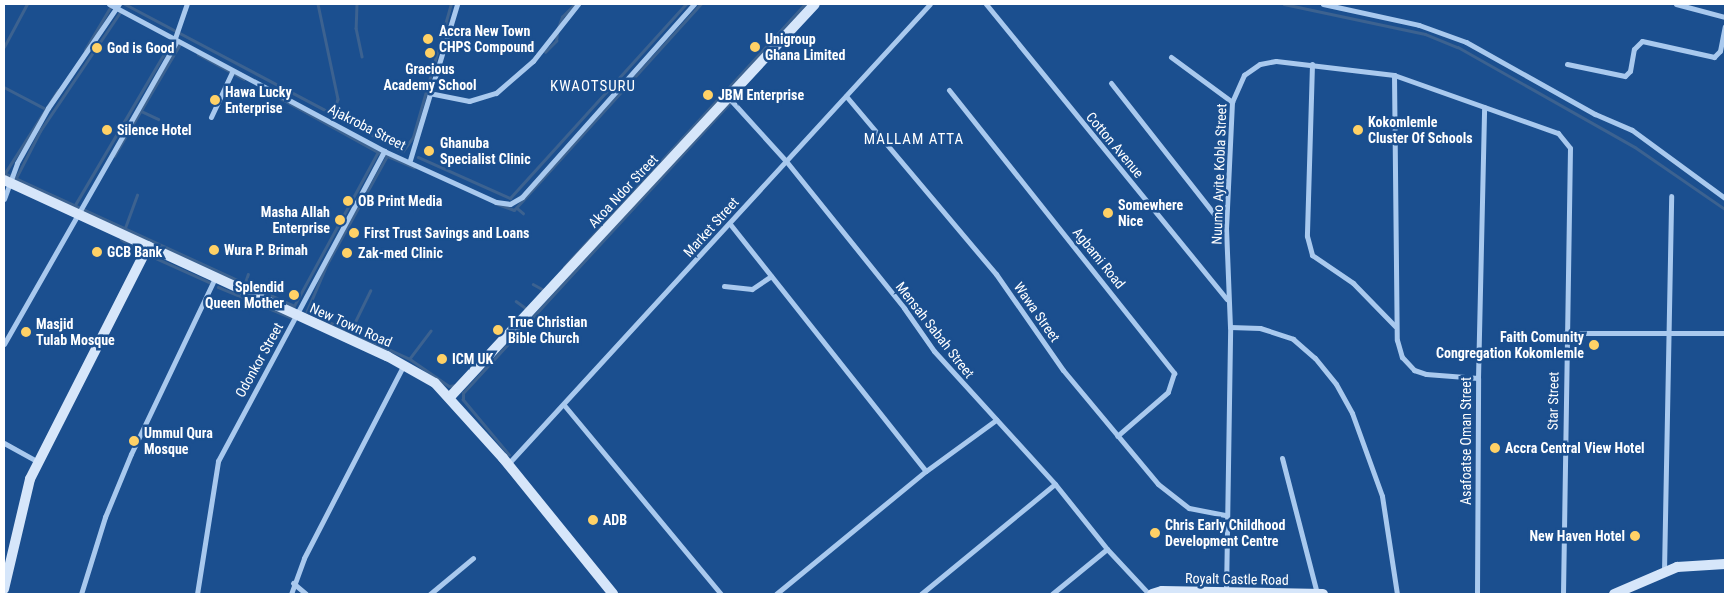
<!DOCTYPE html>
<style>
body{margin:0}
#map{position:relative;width:1729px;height:598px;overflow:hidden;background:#1b4f8f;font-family:"Roboto Condensed",sans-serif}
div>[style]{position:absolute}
.stream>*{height:2.5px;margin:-1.25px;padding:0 1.25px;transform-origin:1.25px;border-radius:1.25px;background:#3c6290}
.street>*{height:5px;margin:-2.5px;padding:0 2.5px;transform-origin:2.5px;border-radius:2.5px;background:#a9c9ee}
.secondary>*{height:10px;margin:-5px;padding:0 5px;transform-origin:5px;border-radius:5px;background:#d6e6fa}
.dots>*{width:14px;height:14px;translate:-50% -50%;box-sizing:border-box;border:2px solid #1b4f8f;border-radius:50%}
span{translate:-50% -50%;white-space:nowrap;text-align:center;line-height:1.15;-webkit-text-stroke:5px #1b4f8f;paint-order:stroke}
.poi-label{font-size:14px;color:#fff;font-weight:700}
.left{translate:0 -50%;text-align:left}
.right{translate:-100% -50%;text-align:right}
.street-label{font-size:14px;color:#fff}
.neighbourhood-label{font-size:15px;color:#fff;letter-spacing:1px}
.frame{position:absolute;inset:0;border:5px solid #fff;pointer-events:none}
</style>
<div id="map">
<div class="stream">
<i style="left:125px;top:4px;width:314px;rotate:27.9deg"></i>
<i style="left:403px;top:151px;width:17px;rotate:-54deg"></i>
<i style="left:413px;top:137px;width:138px;rotate:-74.1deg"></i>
<i style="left:318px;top:4px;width:97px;rotate:78.1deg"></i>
<i style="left:338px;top:99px;width:18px;rotate:106deg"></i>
<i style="left:357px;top:4px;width:24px;rotate:92deg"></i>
<i style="left:356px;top:28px;width:29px;rotate:78deg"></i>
<i style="left:1284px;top:4px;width:144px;rotate:12deg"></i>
<i style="left:1425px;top:34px;width:35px;rotate:22deg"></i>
<i style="left:1458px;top:47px;width:203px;rotate:29.5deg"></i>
<i style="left:1635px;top:147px;width:109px;rotate:34.6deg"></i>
<i style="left:558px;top:28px;width:12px;rotate:-70deg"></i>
<i style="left:562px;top:17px;width:18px;rotate:-45deg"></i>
<i style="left:4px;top:47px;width:49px;rotate:-61.9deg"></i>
<i style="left:85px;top:50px;width:51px;rotate:-59.4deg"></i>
<i style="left:545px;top:52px;width:16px;rotate:-45deg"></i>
<i style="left:556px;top:41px;width:8px;rotate:-83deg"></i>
<i style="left:198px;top:54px;width:52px;rotate:28.5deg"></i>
<i style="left:4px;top:87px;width:45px;rotate:27.7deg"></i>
<i style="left:273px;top:94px;width:120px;rotate:28.9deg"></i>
<i style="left:378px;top:152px;width:39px;rotate:23deg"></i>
<i style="left:141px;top:111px;width:19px;rotate:25deg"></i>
<i style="left:114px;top:156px;width:130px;rotate:-59.5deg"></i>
<i style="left:387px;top:157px;width:124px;rotate:119.1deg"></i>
<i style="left:327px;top:265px;width:51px;rotate:113.1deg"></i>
<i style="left:307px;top:312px;width:113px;rotate:24.5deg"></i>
<i style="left:410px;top:359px;width:47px;rotate:34.7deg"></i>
<i style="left:449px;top:386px;width:7px;rotate:-8deg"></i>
<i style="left:418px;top:157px;width:101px;rotate:24deg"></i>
<i style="left:510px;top:198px;width:262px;rotate:-47.8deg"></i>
<i style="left:4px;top:173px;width:319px;rotate:24.6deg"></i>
<i style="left:294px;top:306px;width:175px;rotate:-61.4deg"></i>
<i style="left:5px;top:173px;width:98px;rotate:-57.4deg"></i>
<i style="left:16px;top:178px;width:53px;rotate:-62.9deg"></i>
<i style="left:40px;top:131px;width:145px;rotate:-56deg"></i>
<i style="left:495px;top:203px;width:20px;rotate:20deg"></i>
<i style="left:514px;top:210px;width:278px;rotate:-47.8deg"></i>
<i style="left:75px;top:205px;width:191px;rotate:-59.5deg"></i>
<i style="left:517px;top:208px;width:8px;rotate:40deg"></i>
<i style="left:125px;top:228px;width:35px;rotate:-70deg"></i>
<i style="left:121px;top:239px;width:18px;rotate:34deg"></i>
<i style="left:151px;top:256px;width:64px;rotate:24.1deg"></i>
<i style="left:564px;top:267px;width:357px;rotate:-47.5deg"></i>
<i style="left:245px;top:283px;width:9px;rotate:-72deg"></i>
<i style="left:533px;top:284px;width:13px;rotate:29deg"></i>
<i style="left:218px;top:287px;width:83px;rotate:22.6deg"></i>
<i style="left:516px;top:301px;width:14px;rotate:36deg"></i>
<i style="left:350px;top:332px;width:46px;rotate:-64deg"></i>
<i style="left:410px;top:358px;width:34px;rotate:-53deg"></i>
<i style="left:509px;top:455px;width:72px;rotate:-129.9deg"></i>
<i style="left:463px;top:400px;width:7px;rotate:-90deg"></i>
<i style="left:463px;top:393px;width:393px;rotate:-47.4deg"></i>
</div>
<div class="street">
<i style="left:109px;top:4px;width:312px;rotate:28.1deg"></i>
<i style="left:384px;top:151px;width:123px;rotate:24.5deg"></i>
<i style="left:496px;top:202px;width:14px;rotate:8deg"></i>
<i style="left:510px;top:204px;width:14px;rotate:-30deg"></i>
<i style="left:522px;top:197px;width:259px;rotate:-48.3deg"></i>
<i style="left:986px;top:4px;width:381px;rotate:50.8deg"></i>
<i style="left:1323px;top:4px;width:98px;rotate:12.3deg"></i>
<i style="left:1419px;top:25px;width:50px;rotate:19.9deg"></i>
<i style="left:1466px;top:42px;width:148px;rotate:29.2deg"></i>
<i style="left:1595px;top:114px;width:40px;rotate:23.4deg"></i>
<i style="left:1632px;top:130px;width:115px;rotate:36.2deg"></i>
<i style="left:1676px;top:4px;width:51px;rotate:14.9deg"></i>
<i style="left:174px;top:41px;width:39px;rotate:-71deg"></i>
<i style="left:1171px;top:57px;width:76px;rotate:36.4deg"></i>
<i style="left:1312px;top:64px;width:172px;rotate:91.7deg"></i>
<i style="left:1307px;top:236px;width:20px;rotate:75deg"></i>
<i style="left:1312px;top:255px;width:50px;rotate:34.3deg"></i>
<i style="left:1353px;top:283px;width:60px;rotate:45.7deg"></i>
<i style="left:1567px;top:64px;width:59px;rotate:11.7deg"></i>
<i style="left:1625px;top:76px;width:7px;rotate:-45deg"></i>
<i style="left:1630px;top:71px;width:22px;rotate:-80deg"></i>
<i style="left:1634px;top:49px;width:11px;rotate:-45deg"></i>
<i style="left:1642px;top:41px;width:74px;rotate:12.5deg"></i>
<i style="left:1714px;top:57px;width:8px;rotate:-45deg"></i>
<i style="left:1720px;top:51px;width:25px;rotate:-79deg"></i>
<i style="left:1394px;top:75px;width:265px;rotate:89.4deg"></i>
<i style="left:1397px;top:340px;width:18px;rotate:74deg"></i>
<i style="left:1402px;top:357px;width:18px;rotate:47deg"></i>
<i style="left:1414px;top:370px;width:13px;rotate:18deg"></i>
<i style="left:1426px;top:374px;width:52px;rotate:4.4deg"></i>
<i style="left:1111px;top:83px;width:186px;rotate:51.8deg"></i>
<i style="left:949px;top:90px;width:362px;rotate:51.5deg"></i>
<i style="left:1174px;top:373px;width:20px;rotate:108deg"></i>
<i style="left:1168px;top:392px;width:67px;rotate:139.2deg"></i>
<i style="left:429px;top:93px;width:41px;rotate:11.3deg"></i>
<i style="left:469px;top:101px;width:28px;rotate:-17deg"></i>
<i style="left:496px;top:93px;width:49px;rotate:-40.9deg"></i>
<i style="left:533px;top:61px;width:73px;rotate:-51.7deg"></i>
<i style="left:846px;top:96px;width:233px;rotate:49.9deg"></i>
<i style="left:996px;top:274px;width:117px;rotate:55.1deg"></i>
<i style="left:1063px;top:370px;width:148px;rotate:50.2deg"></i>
<i style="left:1158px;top:484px;width:39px;rotate:38deg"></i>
<i style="left:1189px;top:508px;width:38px;rotate:11deg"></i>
<i style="left:728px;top:97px;width:86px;rotate:47.8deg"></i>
<i style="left:786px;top:161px;width:189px;rotate:51.2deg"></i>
<i style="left:904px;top:308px;width:52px;rotate:55.1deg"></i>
<i style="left:934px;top:351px;width:180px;rotate:47.7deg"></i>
<i style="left:1055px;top:484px;width:83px;rotate:51.3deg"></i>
<i style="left:1107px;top:549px;width:62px;rotate:47deg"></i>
<i style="left:211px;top:117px;width:50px;rotate:-65deg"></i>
<i style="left:410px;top:160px;width:163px;rotate:-73.2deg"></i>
<i style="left:4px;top:199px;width:38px;rotate:-70deg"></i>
<i style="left:17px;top:163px;width:63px;rotate:-60.6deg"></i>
<i style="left:48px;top:108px;width:126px;rotate:-55.7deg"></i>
<i style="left:730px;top:224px;width:315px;rotate:51.6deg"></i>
<i style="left:724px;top:286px;width:28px;rotate:6deg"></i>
<i style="left:752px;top:289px;width:23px;rotate:-34deg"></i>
<i style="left:1230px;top:327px;width:30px;rotate:2deg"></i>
<i style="left:1260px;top:328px;width:35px;rotate:18deg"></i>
<i style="left:1293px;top:339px;width:29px;rotate:41deg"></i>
<i style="left:1315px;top:358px;width:33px;rotate:51deg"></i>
<i style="left:1336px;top:384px;width:33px;rotate:61deg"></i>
<i style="left:1352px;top:413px;width:88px;rotate:70.1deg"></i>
<i style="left:1382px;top:496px;width:99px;rotate:81.3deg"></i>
<i style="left:1565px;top:333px;width:160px"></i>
<i style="left:4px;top:344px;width:348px;rotate:-60.3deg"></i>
<i style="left:564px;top:405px;width:246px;rotate:50.3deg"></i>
<i style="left:4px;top:443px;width:38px;rotate:29deg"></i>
<i style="left:1282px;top:458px;width:139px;rotate:75.5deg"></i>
<i style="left:508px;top:464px;width:624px;rotate:-47.47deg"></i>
<i style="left:1664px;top:571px;width:375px;rotate:-88.9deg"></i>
<i style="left:293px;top:583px;width:17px;rotate:40deg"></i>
<i style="left:81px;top:594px;width:81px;rotate:-72.7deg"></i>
<i style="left:105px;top:517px;width:68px;rotate:-67.6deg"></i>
<i style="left:131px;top:454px;width:195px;rotate:-64.5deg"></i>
<i style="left:197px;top:594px;width:135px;rotate:-81deg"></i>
<i style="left:218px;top:461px;width:352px;rotate:-61.8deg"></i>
<i style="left:291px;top:594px;width:38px;rotate:-70deg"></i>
<i style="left:304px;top:558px;width:218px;rotate:-62.7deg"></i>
<i style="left:430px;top:594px;width:56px;rotate:-39.9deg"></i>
<i style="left:776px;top:594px;width:194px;rotate:-39.4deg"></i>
<i style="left:926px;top:471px;width:87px;rotate:-36.1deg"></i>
<i style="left:921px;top:594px;width:173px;rotate:-39.4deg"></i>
<i style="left:1052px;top:594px;width:71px;rotate:-39.3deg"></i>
<i style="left:1226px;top:594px;width:267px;rotate:-89.1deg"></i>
<i style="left:1230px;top:327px;width:98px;rotate:-92.3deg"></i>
<i style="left:1226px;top:229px;width:127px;rotate:-87.3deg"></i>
<i style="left:1232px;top:102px;width:30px;rotate:-66deg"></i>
<i style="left:1244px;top:75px;width:19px;rotate:-35deg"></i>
<i style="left:1260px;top:64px;width:16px;rotate:-11deg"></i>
<i style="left:1276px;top:61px;width:119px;rotate:6.8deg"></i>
<i style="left:1394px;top:75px;width:174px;rotate:19.5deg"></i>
<i style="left:1558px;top:133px;width:19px;rotate:51deg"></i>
<i style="left:1570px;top:148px;width:446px;rotate:90.9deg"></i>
<i style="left:1477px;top:594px;width:216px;rotate:-89.7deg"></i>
<i style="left:1478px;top:378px;width:271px;rotate:-88.7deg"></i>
</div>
<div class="secondary">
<i style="left:4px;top:180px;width:422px;rotate:24.7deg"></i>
<i style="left:387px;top:356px;width:55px;rotate:29.4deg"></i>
<i style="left:435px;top:383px;width:101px;rotate:47.8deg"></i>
<i style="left:503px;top:458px;width:175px;rotate:51deg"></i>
<i style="left:450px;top:397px;width:536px;rotate:-47.12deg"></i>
<i style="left:4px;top:589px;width:113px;rotate:-76.7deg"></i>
<i style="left:30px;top:479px;width:261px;rotate:-63.1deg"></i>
<i style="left:1152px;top:594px;width:10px;rotate:-17deg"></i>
<i style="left:1162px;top:591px;width:161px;rotate:1.1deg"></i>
<i style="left:1614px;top:594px;width:69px;rotate:-23.2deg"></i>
<i style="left:1677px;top:567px;width:48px;rotate:-3.6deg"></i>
</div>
<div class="dots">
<i style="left:428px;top:39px;background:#ffd166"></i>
<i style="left:755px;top:47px;background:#ffd166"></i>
<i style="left:97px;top:48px;background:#ffd166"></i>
<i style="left:430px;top:53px;background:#ffd166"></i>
<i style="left:708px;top:95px;background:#ffd166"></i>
<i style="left:215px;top:100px;background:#ffd166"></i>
<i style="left:107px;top:130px;background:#ffd166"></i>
<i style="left:1358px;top:130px;background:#ffd166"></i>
<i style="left:429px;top:151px;background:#ffd166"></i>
<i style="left:348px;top:201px;background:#ffd166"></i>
<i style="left:1108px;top:213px;background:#ffd166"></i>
<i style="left:340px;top:220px;background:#ffd166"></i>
<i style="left:354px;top:233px;background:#ffd166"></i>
<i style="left:214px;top:250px;background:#ffd166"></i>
<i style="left:97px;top:252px;background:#ffd166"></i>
<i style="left:347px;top:253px;background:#ffd166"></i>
<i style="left:294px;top:295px;background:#ffd166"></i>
<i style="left:498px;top:330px;background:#ffd166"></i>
<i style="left:26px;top:332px;background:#ffd166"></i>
<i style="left:1594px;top:345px;background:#ffd166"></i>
<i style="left:442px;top:359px;background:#ffd166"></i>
<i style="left:134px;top:441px;background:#ffd166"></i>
<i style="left:1495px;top:448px;background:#ffd166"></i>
<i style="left:593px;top:520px;background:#ffd166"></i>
<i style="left:1155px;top:533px;background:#ffd166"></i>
<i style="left:1635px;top:536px;background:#ffd166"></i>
</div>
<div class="poi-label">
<span class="left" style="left:439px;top:39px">Accra New Town<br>CHPS Compound</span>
<span class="left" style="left:765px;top:47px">Unigroup<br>Ghana Limited</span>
<span class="left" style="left:107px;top:48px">God is Good</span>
<span style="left:430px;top:77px">Gracious<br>Academy School</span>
<span class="left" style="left:225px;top:100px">Hawa Lucky<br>Enterprise</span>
<span class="left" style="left:718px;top:95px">JBM Enterprise</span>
<span class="left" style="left:1368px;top:130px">Kokomlemle<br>Cluster Of Schools</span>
<span class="left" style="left:117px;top:130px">Silence Hotel</span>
<span class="left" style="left:440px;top:151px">Ghanuba<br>Specialist Clinic</span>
<span class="left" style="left:358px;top:201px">OB Print Media</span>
<span class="left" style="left:1118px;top:213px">Somewhere<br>Nice</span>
<span class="right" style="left:330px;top:220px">Masha Allah<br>Enterprise</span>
<span class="left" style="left:364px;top:233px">First Trust Savings and Loans</span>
<span class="left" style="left:224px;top:250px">Wura P. Brimah</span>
<span class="left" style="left:107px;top:252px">GCB Bank</span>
<span class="left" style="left:358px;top:253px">Zak-med Clinic</span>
<span class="right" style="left:284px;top:295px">Splendid<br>Queen Mother</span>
<span class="left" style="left:508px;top:330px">True Christian<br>Bible Church</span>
<span class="left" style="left:36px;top:332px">Masjid<br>Tulab Mosque</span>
<span class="right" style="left:1584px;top:345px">Faith Comunity<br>Congregation Kokomlemle</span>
<span class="left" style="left:452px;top:359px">ICM UK</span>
<span class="left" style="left:144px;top:441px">Ummul Qura<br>Mosque</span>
<span class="left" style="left:1505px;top:448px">Accra Central View Hotel</span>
<span class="left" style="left:603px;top:520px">ADB</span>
<span class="left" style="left:1165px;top:533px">Chris Early Childhood<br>Development Centre</span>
<span class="right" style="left:1625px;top:536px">New Haven Hotel</span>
</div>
<div class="street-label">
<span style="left:367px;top:127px;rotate:27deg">Ajakroba Street</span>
<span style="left:1115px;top:145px;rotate:50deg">Cotton Avenue</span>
<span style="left:1219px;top:174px;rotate:-88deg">Nuumo Ayite Kobla Street</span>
<span style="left:623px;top:191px;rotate:-47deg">Akoa Ndor Street</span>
<span style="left:711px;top:227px;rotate:-48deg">Market Street</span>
<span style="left:1099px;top:258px;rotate:51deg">Agbami Road</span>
<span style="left:1037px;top:312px;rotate:55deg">Wawa Street</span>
<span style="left:351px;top:325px;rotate:24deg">New Town Road</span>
<span style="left:935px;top:330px;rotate:52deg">Mensah Sabah Street</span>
<span style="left:259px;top:360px;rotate:-61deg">Odonkor Street</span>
<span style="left:1553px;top:401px;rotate:-89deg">Star Street</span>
<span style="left:1466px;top:441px;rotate:-90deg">Asafoatse Oman Street</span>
<span style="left:1237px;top:579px;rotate:1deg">Royalt Castle Road</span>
</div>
<div class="neighbourhood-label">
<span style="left:593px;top:87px">KWAOTSURU</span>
<span style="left:914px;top:140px">MALLAM ATTA</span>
</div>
<div class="frame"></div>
</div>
